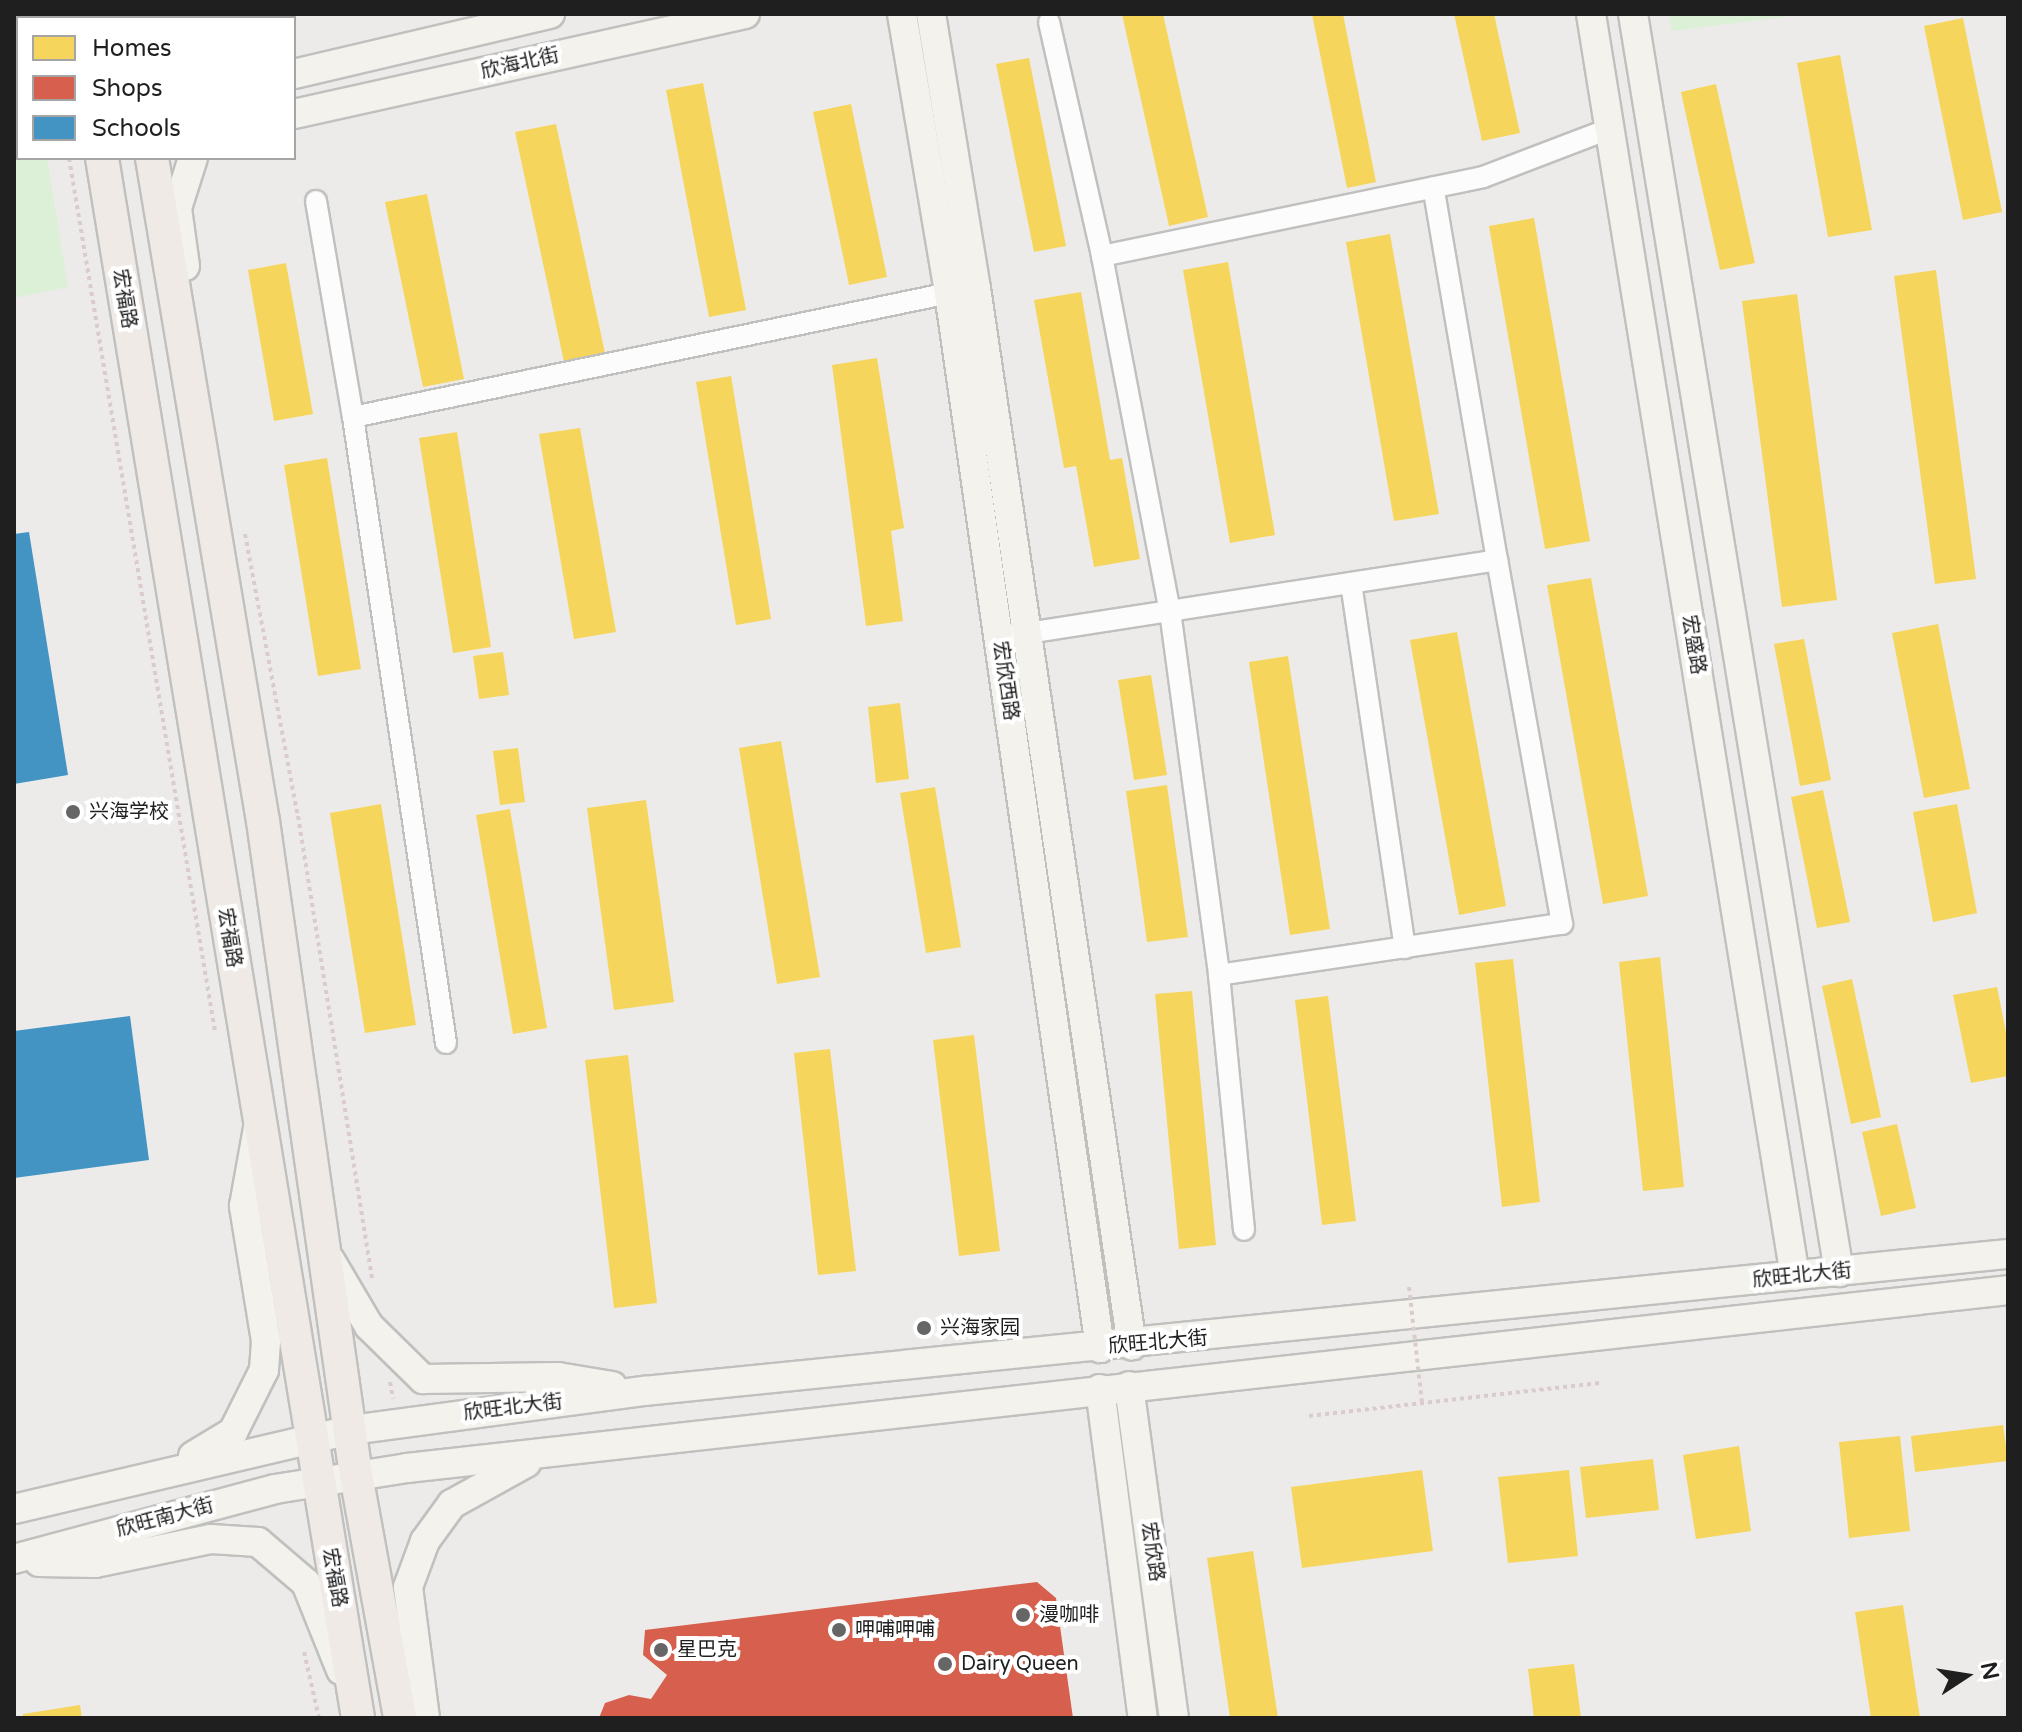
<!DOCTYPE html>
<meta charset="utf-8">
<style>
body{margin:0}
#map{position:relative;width:2022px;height:1732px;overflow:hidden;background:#edebe9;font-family:"Varela Round","Noto Sans SC",sans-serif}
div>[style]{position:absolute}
.park>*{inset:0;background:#dbf0d7}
.homes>*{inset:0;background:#f6d55c}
.shops>*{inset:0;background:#d6604d}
.schools>*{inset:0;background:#4393c3}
.path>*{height:4px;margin-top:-2px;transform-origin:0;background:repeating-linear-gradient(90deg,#dacccd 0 4px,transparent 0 8px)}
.roads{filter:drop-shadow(2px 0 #c0c0bf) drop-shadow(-2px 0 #c0c0bf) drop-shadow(0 2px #c0c0bf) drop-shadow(0 -2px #c0c0bf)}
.street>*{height:20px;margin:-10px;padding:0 10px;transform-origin:10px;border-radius:10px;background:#fcfcfc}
.secondary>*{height:28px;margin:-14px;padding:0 14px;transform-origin:14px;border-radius:14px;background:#f3f2ec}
.primary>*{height:32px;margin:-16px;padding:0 16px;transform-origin:16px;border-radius:16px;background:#f0eae6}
.path-bridge>*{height:4px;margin-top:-2px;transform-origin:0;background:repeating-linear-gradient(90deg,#dacccd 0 4px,transparent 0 8px)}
.dots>*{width:22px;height:22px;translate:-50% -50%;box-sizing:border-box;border:4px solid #fff;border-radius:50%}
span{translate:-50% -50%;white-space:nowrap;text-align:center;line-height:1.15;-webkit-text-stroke:8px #fff;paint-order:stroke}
.street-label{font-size:20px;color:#1f1f1f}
.poi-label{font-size:20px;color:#1f1f1f}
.left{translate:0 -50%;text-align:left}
.frame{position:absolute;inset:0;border:16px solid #1f1f1f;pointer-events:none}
.legend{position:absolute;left:16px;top:16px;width:280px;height:144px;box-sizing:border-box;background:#fff;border:2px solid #a5a5a5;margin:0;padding:10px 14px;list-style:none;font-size:24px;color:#1f1f1f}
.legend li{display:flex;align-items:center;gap:16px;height:40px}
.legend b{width:40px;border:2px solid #a5a5a5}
.north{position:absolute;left:1926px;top:1636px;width:80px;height:80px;-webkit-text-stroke:6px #fff;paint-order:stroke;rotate:78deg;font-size:22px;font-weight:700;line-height:32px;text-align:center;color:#1f1f1f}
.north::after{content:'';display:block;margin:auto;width:28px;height:36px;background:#1f1f1f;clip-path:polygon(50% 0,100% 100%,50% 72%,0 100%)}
</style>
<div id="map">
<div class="park">
<i style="clip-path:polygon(14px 14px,25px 18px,18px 18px,18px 158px,47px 158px,68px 287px,14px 298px)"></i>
<i style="clip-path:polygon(1668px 14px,1808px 14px,1672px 31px)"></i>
</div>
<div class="homes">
<i style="clip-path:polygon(1122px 14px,1163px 14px,1208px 217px,1169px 226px)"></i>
<i style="clip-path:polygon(1312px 14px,1343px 14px,1376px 182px,1347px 188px)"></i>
<i style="clip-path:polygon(1454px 14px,1494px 14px,1520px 133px,1482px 141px)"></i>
<i style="clip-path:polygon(1963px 18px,2002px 212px,1963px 220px,1924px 26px)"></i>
<i style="clip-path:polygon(1840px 55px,1872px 230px,1828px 237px,1797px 63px)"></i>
<i style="clip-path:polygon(1029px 58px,1066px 246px,1034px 252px,996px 64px)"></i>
<i style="clip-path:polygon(703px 83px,746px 310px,709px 317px,666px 90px)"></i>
<i style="clip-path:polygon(1716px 84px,1755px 263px,1720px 270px,1681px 92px)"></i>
<i style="clip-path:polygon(851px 104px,887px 277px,849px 285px,813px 112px)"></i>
<i style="clip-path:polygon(556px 124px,605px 353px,564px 362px,515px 132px)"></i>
<i style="clip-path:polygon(427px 194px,464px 379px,423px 387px,385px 202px)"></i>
<i style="clip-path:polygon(1534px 218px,1590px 541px,1545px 549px,1489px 226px)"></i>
<i style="clip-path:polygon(1390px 234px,1439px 514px,1394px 521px,1346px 242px)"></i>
<i style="clip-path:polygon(1228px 262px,1275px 535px,1230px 543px,1183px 270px)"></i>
<i style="clip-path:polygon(286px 263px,313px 414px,274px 421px,248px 270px)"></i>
<i style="clip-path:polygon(1936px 270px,1976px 579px,1935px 584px,1894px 276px)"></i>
<i style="clip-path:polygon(1081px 292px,1110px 460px,1122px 458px,1140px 559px,1094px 567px,1076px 466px,1064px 468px,1034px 300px)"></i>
<i style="clip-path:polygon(1797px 294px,1837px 600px,1782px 607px,1742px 301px)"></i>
<i style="clip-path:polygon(877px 358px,904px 528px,891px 531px,903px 621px,866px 626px,832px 365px)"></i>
<i style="clip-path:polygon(731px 376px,771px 619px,736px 625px,696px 382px)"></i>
<i style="clip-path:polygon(580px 428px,616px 632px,574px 639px,539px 434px)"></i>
<i style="clip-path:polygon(457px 432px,491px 647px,453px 653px,419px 438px)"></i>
<i style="clip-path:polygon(327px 458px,361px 669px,318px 676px,284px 465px)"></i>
<i style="clip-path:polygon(1591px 578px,1648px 896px,1603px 904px,1547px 585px)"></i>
<i style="clip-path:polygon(1938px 624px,1970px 789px,1924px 798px,1892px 633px)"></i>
<i style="clip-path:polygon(1457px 632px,1506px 906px,1459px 915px,1410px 640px)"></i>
<i style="clip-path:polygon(1804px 639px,1831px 780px,1800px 786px,1774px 644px)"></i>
<i style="clip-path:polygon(503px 652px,509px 695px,479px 699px,473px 656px)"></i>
<i style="clip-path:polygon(1288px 656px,1330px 929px,1290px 935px,1249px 662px)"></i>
<i style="clip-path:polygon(1151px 675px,1167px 775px,1134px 780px,1118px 680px)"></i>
<i style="clip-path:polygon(900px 703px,909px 779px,876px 783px,868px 707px)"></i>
<i style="clip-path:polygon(781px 741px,820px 977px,777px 984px,739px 748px)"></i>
<i style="clip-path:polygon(518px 748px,525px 802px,500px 805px,493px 751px)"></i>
<i style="clip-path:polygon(1167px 785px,1188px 937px,1147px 942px,1126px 791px)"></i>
<i style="clip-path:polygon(935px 787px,961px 947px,926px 953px,900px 793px)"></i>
<i style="clip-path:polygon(1823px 790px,1850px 922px,1817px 928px,1791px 797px)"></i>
<i style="clip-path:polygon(646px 800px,674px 1002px,614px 1010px,587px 808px)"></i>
<i style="clip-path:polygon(381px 804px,416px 1025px,365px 1033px,330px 813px)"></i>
<i style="clip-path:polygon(1957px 804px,1977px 913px,1933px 922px,1913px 812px)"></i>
<i style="clip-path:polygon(510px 809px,547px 1028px,513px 1034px,476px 815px)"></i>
<i style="clip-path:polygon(1660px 957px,1684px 1187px,1643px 1191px,1619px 962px)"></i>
<i style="clip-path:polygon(1513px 959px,1540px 1202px,1502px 1207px,1475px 963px)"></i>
<i style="clip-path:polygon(1852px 979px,1881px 1117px,1851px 1124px,1822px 986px)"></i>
<i style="clip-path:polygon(1997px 987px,2008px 1043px,2008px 1076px,1971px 1083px,1953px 995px)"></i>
<i style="clip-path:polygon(1192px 991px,1216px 1245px,1179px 1249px,1155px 994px)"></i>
<i style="clip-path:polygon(1328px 996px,1356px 1221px,1322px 1225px,1295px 1000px)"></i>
<i style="clip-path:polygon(974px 1035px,1000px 1251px,959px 1256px,933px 1040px)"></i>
<i style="clip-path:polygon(830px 1049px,856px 1271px,818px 1275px,794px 1053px)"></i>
<i style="clip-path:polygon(628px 1055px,657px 1303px,614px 1308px,585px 1060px)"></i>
<i style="clip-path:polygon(1897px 1124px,1916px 1208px,1881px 1216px,1862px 1132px)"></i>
<i style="clip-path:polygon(2003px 1425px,2008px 1461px,1915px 1472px,1911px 1436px)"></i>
<i style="clip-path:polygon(1900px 1436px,1910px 1531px,1849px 1538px,1839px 1442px)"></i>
<i style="clip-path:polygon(1739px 1446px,1751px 1531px,1696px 1539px,1683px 1455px)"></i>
<i style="clip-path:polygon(1653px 1459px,1659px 1510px,1586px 1518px,1580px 1467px)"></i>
<i style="clip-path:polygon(1422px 1470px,1433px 1551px,1302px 1568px,1291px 1487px)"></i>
<i style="clip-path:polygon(1569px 1470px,1578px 1556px,1508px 1563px,1498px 1477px)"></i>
<i style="clip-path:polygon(1253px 1551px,1278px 1718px,1230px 1718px,1207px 1558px)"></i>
<i style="clip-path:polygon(1903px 1605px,1920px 1718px,1871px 1718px,1855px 1612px)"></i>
<i style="clip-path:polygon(1574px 1664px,1581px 1718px,1534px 1718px,1528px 1669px)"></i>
<i style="clip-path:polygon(80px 1705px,82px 1718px,23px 1718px,23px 1714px)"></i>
</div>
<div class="shops">
<i style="clip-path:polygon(1037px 1582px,1056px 1598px,1073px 1718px,599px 1718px,605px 1703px,629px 1695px,651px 1699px,667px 1675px,643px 1655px,645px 1630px)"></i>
</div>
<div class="schools">
<i style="clip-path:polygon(29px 532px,68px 775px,14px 784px,14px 534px)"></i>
<i style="clip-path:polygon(130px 1016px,149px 1160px,14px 1178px,14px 1031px)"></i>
</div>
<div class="path">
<i style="left:45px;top:14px;width:4px;rotate:90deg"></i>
<i style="left:14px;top:133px;width:4px;rotate:-14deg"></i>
<i style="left:69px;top:158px;width:885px;rotate:80.51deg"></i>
<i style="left:245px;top:534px;width:287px;rotate:79.4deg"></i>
<i style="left:298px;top:816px;width:468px;rotate:80.9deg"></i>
<i style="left:390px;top:1382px;width:17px;rotate:80deg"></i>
<i style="left:1309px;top:1416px;width:292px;rotate:-6.5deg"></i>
<i style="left:304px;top:1652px;width:68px;rotate:77.2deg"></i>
</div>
<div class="roads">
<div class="street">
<i style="left:1049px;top:22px;width:240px;rotate:77.2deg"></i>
<i style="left:1102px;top:256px;width:361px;rotate:79.2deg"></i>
<i style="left:1170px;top:611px;width:367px;rotate:82.3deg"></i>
<i style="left:1219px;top:975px;width:256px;rotate:84.4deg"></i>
<i style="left:316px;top:201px;width:219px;rotate:80.3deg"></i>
<i style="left:1102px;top:256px;width:389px;rotate:-11.7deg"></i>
<i style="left:1483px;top:177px;width:135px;rotate:-20.9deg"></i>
<i style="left:1351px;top:583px;width:369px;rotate:81.6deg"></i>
<i style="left:1014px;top:635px;width:489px;rotate:-8.8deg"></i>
<i style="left:1497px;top:560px;width:378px;rotate:-99.7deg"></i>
<i style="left:1219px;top:975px;width:347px;rotate:-8.5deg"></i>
<i style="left:1562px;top:924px;width:370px;rotate:-100.1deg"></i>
<i style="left:446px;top:1043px;width:633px;rotate:-98.45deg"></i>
<i style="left:353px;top:417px;width:609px;rotate:-11.75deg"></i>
</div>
<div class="secondary">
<i style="left:143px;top:14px;width:4px;rotate:63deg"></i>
<i style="left:902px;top:14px;width:283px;rotate:80.4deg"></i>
<i style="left:949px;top:293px;width:1066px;rotate:81.85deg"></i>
<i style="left:931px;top:14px;width:278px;rotate:80.7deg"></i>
<i style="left:976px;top:288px;width:1069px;rotate:81.61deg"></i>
<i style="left:1591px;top:14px;width:1278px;rotate:80.82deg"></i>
<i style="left:1633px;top:14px;width:1275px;rotate:80.7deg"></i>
<i style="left:294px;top:74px;width:263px;rotate:-13.2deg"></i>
<i style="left:294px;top:114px;width:462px;rotate:-12.5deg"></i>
<i style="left:185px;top:266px;width:59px;rotate:-97.9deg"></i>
<i style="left:177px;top:208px;width:52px;rotate:-72.3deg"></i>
<i style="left:330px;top:1260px;width:77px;rotate:59.4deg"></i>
<i style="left:369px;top:1326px;width:76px;rotate:44.5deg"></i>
<i style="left:423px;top:1379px;width:135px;rotate:-0.8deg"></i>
<i style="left:558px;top:1377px;width:55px;rotate:9.5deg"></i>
<i style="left:1129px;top:1386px;width:335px;rotate:82.3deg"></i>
<i style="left:1100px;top:1389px;width:332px;rotate:82.6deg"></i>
<i style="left:193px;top:1456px;width:47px;rotate:-31deg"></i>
<i style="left:233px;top:1432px;width:69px;rotate:-63.4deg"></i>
<i style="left:264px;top:1370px;width:29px;rotate:-86deg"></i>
<i style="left:266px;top:1341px;width:137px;rotate:-99.3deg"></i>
<i style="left:244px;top:1206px;width:79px;rotate:-79.8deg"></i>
<i style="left:14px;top:1509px;width:346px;rotate:-13.2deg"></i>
<i style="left:351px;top:1430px;width:296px;rotate:-7.6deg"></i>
<i style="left:644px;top:1391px;width:1371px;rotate:-5.74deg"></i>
<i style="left:14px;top:1559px;width:270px;rotate:-15deg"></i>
<i style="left:275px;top:1489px;width:134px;rotate:-9deg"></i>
<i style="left:407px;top:1468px;width:1611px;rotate:-6.34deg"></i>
<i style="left:39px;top:1562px;width:56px;rotate:1deg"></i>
<i style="left:95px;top:1563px;width:118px;rotate:-11.7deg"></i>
<i style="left:211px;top:1539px;width:47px;rotate:3.7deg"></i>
<i style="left:258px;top:1542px;width:63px;rotate:40.5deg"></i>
<i style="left:306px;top:1583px;width:94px;rotate:68.1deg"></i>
<i style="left:425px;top:1718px;width:132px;rotate:-97.4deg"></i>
<i style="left:408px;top:1587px;width:49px;rotate:-69.7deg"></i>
<i style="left:425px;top:1541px;width:46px;rotate:-53.9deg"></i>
<i style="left:452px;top:1504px;width:85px;rotate:-29deg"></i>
</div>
<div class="primary">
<i style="left:77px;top:14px;width:4px;rotate:90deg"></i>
<i style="left:127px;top:14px;width:4px;rotate:90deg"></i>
<i style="left:102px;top:158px;width:1581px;rotate:80.68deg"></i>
<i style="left:152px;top:158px;width:672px;rotate:80.5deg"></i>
<i style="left:263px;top:821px;width:661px;rotate:81.91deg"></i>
<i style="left:356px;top:1475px;width:247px;rotate:79.7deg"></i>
</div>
</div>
<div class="path-bridge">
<i style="left:1409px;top:1287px;width:117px;rotate:83.6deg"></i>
</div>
<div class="dots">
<i style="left:73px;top:812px;background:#676666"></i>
<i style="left:924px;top:1328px;background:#676666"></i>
<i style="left:1023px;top:1615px;background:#676666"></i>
<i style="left:839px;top:1630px;background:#676666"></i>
<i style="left:661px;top:1650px;background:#676666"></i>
<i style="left:945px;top:1664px;background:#676666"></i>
</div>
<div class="street-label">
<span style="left:520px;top:64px;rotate:-13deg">欣海北街</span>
<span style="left:124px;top:299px;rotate:81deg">宏福路</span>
<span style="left:1693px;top:645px;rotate:81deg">宏盛路</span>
<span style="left:1005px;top:681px;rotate:82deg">宏欣西路</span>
<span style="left:229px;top:938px;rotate:81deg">宏福路</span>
<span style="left:1802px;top:1276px;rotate:-6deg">欣旺北大街</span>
<span style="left:1158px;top:1343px;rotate:-5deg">欣旺北大街</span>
<span style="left:513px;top:1408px;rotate:-7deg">欣旺北大街</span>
<span style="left:165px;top:1518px;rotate:-15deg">欣旺南大街</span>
<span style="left:1152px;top:1552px;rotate:82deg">宏欣路</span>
<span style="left:334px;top:1578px;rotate:80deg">宏福路</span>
</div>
<div class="poi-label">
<span class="left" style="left:89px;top:812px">兴海学校</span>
<span class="left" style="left:940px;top:1328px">兴海家园</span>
<span class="left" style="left:1039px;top:1615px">漫咖啡</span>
<span class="left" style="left:855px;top:1630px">呷哺呷哺</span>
<span class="left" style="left:677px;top:1650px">星巴克</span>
<span class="left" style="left:961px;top:1664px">Dairy Queen</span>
</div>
<div class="frame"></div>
<ul class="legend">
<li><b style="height:22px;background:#f6d55c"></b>Homes</li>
<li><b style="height:22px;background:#d6604d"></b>Shops</li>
<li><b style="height:22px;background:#4393c3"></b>Schools</li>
</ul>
<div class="north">N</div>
</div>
